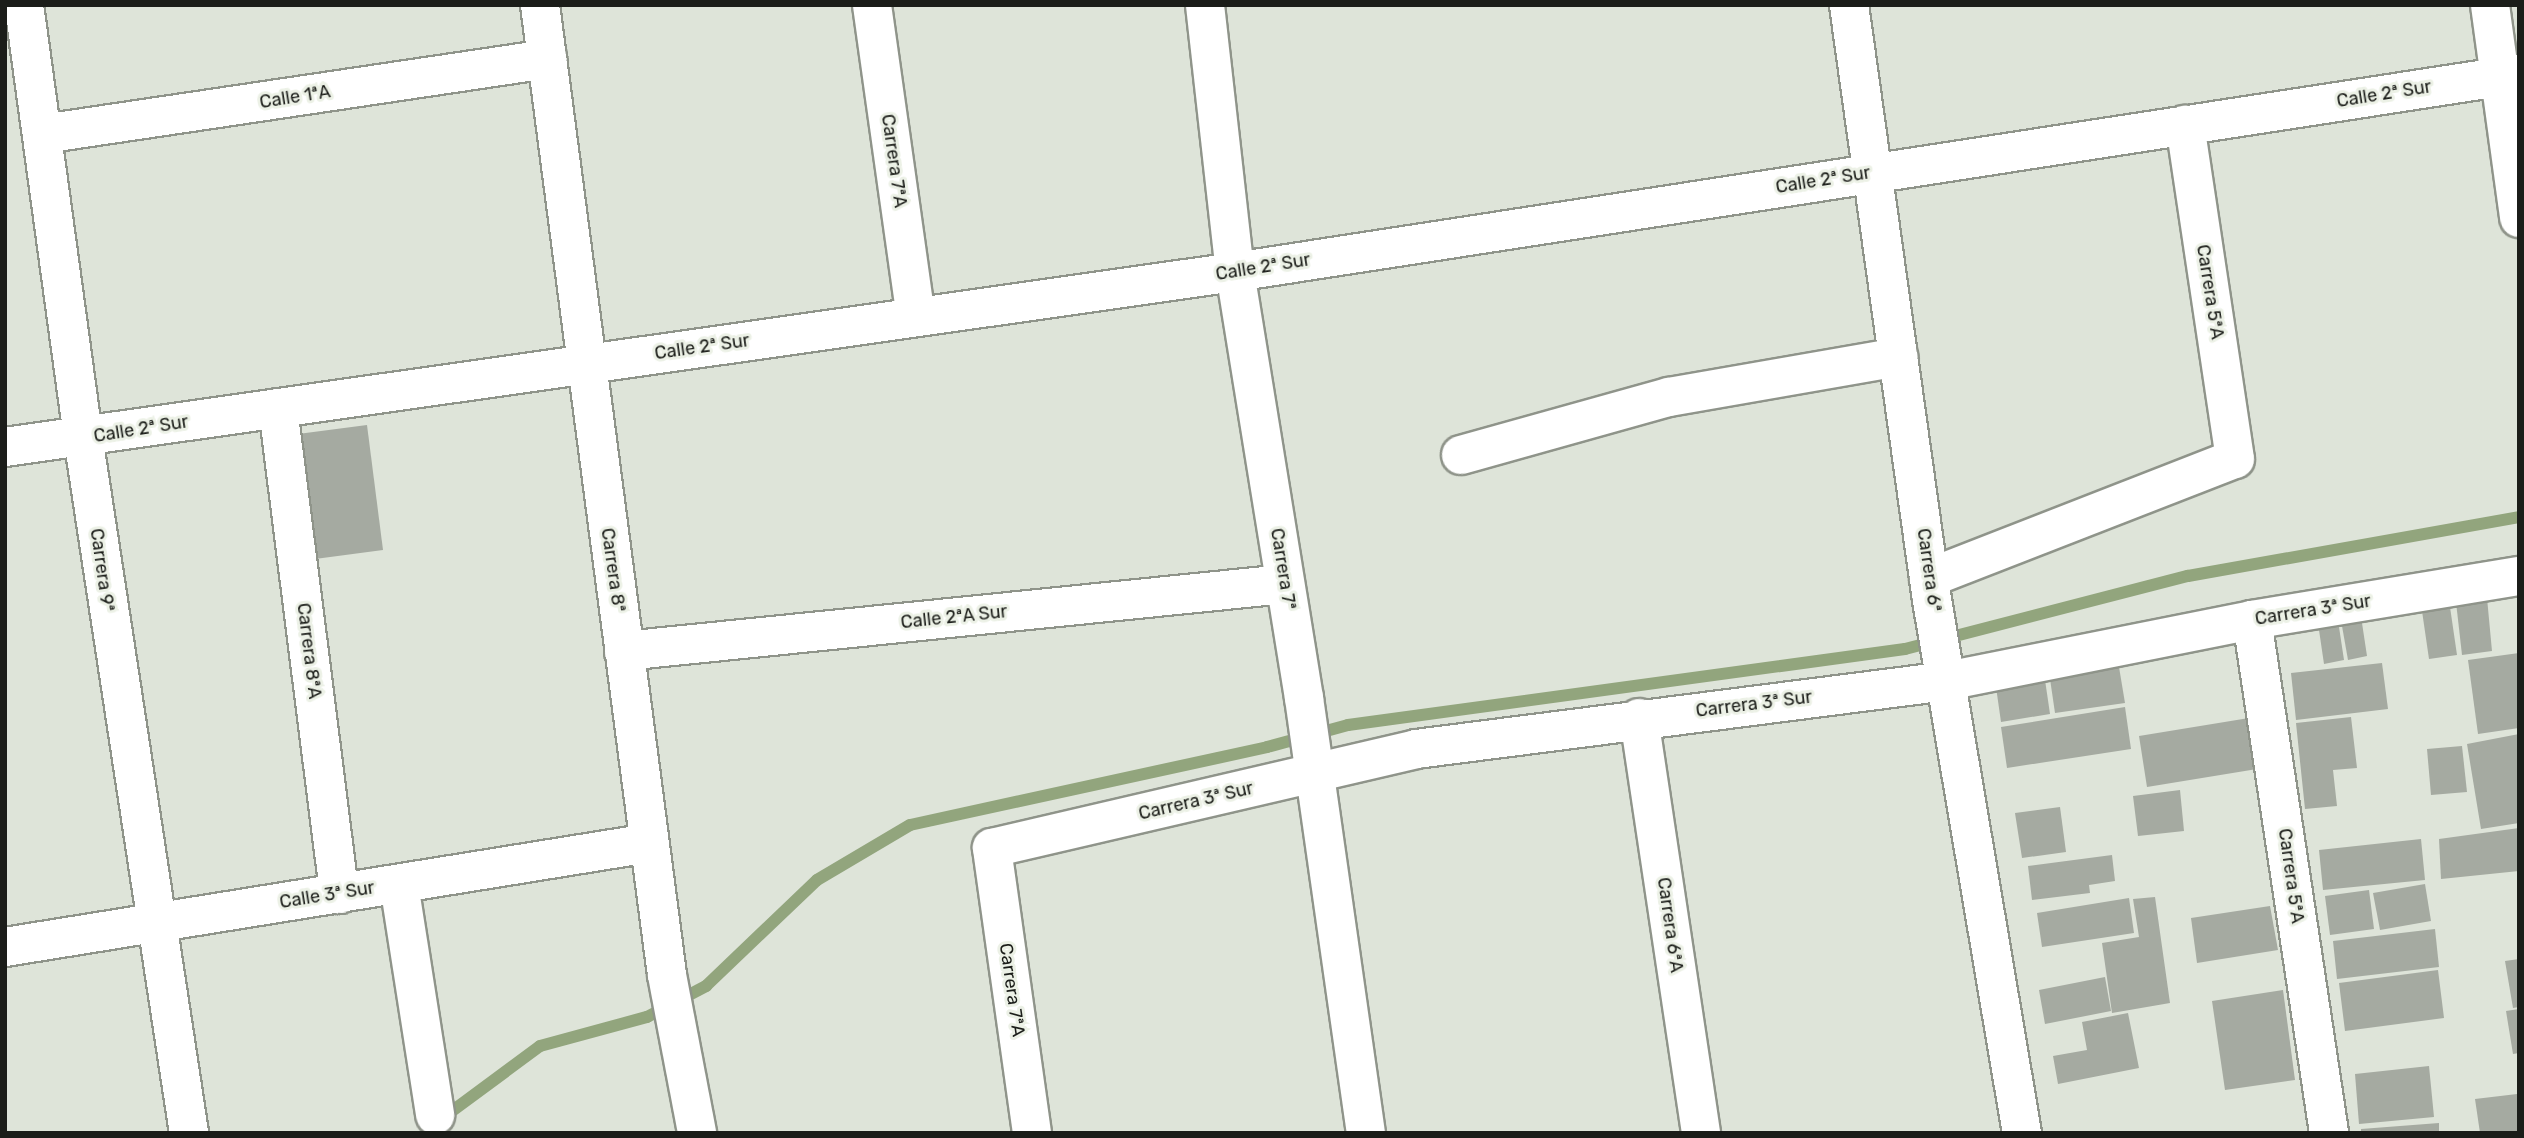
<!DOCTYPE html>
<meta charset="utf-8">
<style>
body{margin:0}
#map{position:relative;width:2524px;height:1138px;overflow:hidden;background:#dee4d9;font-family:Rubik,sans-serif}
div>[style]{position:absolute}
.stream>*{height:12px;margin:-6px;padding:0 6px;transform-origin:6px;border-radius:6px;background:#92a57d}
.building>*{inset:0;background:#a5aaa1}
.roads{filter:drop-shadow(2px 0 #8f948a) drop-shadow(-2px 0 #8f948a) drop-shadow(0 2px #8f948a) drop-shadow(0 -2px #8f948a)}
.minor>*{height:38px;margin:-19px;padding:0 19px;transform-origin:19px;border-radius:19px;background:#fff}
span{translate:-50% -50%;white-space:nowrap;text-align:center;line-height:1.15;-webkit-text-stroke:6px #ecf1e6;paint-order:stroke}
.street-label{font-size:18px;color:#1b1d19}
.frame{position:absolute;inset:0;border:7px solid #1b1d19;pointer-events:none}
</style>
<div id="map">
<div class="stream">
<i style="left:444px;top:1117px;width:119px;rotate:-36.5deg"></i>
<i style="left:540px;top:1046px;width:111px;rotate:-15.2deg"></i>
<i style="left:647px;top:1017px;width:67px;rotate:-27.7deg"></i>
<i style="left:706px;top:986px;width:153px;rotate:-43.7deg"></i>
<i style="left:817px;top:880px;width:108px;rotate:-30.6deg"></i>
<i style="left:910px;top:825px;width:365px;rotate:-12.3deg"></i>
<i style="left:1267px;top:747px;width:84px;rotate:-15.2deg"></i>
<i style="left:1348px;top:725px;width:562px;rotate:-7.77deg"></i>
<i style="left:1905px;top:649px;width:292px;rotate:-14.5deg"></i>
<i style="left:2188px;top:576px;width:336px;rotate:-10.1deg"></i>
</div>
<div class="building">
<i style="clip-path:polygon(367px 425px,383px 550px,315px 559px,298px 434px)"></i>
<i style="clip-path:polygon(2487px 598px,2492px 651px,2462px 655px,2456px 602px)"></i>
<i style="clip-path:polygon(2450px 607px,2457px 655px,2429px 659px,2422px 611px)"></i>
<i style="clip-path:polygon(2362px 623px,2367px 656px,2348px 660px,2342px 626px)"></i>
<i style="clip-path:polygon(2339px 627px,2344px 660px,2324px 664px,2319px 630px)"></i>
<i style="clip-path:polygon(2519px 653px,2519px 728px,2478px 734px,2468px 660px)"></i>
<i style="clip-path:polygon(2118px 661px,2125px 703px,2055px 713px,2049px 672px)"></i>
<i style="clip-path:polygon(2382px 663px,2388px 709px,2296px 720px,2291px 673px)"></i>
<i style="clip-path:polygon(2044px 673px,2050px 714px,2001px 722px,1995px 680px)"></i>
<i style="clip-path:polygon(2125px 707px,2131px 749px,2007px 768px,2001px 727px)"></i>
<i style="clip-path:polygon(2351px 717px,2357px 768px,2333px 770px,2337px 806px,2305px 809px,2296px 723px)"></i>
<i style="clip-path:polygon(2249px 718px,2257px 769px,2147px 787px,2139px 736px)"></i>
<i style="clip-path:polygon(2519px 734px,2519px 823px,2481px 829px,2467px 744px)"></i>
<i style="clip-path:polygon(2462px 746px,2467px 792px,2431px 795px,2427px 749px)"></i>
<i style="clip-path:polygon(2180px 790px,2184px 831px,2138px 836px,2133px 796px)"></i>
<i style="clip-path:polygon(2060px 807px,2066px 852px,2022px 858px,2015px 813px)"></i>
<i style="clip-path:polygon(2519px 828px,2519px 871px,2441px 879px,2439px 839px)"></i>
<i style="clip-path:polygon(2421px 839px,2425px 880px,2323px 890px,2319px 850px)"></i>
<i style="clip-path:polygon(2112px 855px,2115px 881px,2089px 885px,2090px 893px,2032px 900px,2028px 866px)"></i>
<i style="clip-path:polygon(2425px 884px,2431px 921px,2380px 930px,2373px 893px)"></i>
<i style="clip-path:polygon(2369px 890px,2374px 929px,2330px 935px,2325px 896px)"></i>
<i style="clip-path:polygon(2155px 897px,2170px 1003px,2112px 1013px,2102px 943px,2139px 937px,2133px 899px)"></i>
<i style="clip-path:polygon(2129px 898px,2134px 933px,2042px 947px,2037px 913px)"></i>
<i style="clip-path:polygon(2270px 906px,2278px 950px,2197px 963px,2191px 918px)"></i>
<i style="clip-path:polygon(2435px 929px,2439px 967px,2337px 979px,2333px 941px)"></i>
<i style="clip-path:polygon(2519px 959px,2519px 1007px,2513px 1008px,2505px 961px)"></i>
<i style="clip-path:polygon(2438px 970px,2444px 1018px,2345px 1031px,2339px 983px)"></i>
<i style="clip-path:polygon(2105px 977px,2111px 1011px,2045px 1024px,2039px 990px)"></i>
<i style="clip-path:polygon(2283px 990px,2295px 1080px,2225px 1090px,2212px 1001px)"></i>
<i style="clip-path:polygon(2519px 1009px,2519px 1053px,2513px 1054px,2506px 1011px)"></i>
<i style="clip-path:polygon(2128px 1013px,2139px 1068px,2058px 1084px,2053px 1056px,2087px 1050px,2082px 1022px)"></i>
<i style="clip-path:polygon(2429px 1066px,2434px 1117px,2359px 1124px,2355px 1074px)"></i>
<i style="clip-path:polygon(2517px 1094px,2519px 1133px,2480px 1133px,2475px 1099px)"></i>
<i style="clip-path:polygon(2439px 1123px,2439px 1133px,2361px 1133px,2361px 1129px)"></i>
</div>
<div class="roads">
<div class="minor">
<i style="left:24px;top:5px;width:436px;rotate:82.2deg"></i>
<i style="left:83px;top:437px;width:704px;rotate:81.34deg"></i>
<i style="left:540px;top:5px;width:978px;rotate:82.54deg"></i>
<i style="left:667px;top:975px;width:161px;rotate:79.2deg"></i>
<i style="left:872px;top:5px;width:315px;rotate:82deg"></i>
<i style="left:1205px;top:5px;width:269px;rotate:83.6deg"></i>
<i style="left:1235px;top:272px;width:432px;rotate:80.8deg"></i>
<i style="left:1304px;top:698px;width:439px;rotate:81.9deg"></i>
<i style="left:1849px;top:5px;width:601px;rotate:82.06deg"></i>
<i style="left:1932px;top:600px;width:541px;rotate:80.42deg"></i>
<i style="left:2490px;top:5px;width:215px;rotate:82.2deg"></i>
<i style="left:43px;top:134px;width:510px;rotate:-8.46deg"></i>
<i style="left:278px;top:408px;width:490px;rotate:82.8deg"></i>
<i style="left:5px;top:447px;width:1242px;rotate:-8.1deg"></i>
<i style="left:1235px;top:272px;width:1299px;rotate:-8.77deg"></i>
<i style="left:1461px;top:455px;width:216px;rotate:-15.6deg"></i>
<i style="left:1669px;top:397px;width:233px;rotate:-9.9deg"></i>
<i style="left:1929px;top:578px;width:328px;rotate:-21.3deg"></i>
<i style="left:2235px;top:459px;width:338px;rotate:-98.5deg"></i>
<i style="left:2252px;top:620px;width:519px;rotate:81.46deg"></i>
<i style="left:624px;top:651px;width:664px;rotate:-5.79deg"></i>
<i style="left:1639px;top:718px;width:420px;rotate:81.5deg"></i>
<i style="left:399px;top:884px;width:234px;rotate:81.1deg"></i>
<i style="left:5px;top:947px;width:652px;rotate:-9.17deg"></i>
<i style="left:1032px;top:1133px;width:288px;rotate:-98deg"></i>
<i style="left:992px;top:848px;width:435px;rotate:-13.1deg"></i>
<i style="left:1416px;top:749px;width:535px;rotate:-7.3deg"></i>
<i style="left:1947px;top:681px;width:311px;rotate:-11.3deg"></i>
<i style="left:2252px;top:620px;width:271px;rotate:-9.4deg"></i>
</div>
</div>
<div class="street-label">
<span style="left:2384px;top:94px;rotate:-9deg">Calle 2ª Sur</span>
<span style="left:295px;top:97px;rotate:-9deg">Calle 1ªA</span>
<span style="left:894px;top:161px;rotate:82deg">Carrera 7ªA</span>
<span style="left:1823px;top:180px;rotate:-9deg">Calle 2ª Sur</span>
<span style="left:1263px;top:267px;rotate:-9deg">Calle 2ª Sur</span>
<span style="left:2210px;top:292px;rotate:81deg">Carrera 5ªA</span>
<span style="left:702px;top:347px;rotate:-8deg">Calle 2ª Sur</span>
<span style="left:141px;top:429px;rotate:-9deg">Calle 2ª Sur</span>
<span style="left:1283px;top:569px;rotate:81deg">Carrera 7ª</span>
<span style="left:102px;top:570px;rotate:82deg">Carrera 9ª</span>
<span style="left:613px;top:570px;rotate:82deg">Carrera 8ª</span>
<span style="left:1929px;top:570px;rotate:82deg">Carrera 6ª</span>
<span style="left:2313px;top:610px;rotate:-9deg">Carrera 3ª Sur</span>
<span style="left:954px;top:617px;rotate:-6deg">Calle 2ªA Sur</span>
<span style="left:309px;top:651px;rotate:83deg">Carrera 8ªA</span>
<span style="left:1754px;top:704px;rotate:-7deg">Carrera 3ª Sur</span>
<span style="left:1196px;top:801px;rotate:-13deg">Carrera 3ª Sur</span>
<span style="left:2291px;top:876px;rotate:82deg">Carrera 5ªA</span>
<span style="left:327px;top:895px;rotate:-9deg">Calle 3ª Sur</span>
<span style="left:1670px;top:925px;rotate:82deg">Carrera 6ªA</span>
<span style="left:1012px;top:990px;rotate:82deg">Carrera 7ªA</span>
</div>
<div class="frame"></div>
</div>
